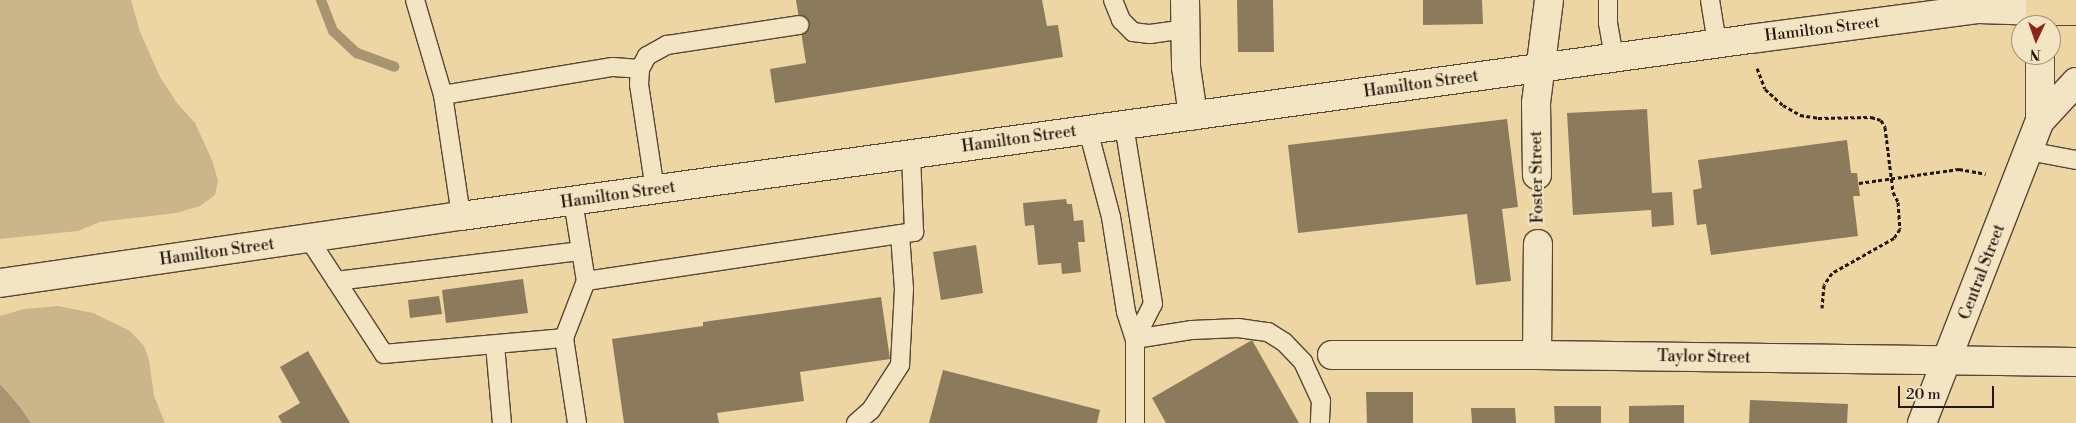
<!DOCTYPE html>
<style>
body{margin:0}
#map{position:relative;width:2076px;height:423px;overflow:hidden;background:#edd5a4;font-family:"Libre Bodoni",serif}
div>[style]{position:absolute}
.green>*{inset:0;background:#cbb58a}
.water>*{inset:0;background:#a89471}
.stream>*{height:10px;margin:-5px;padding:0 5px;transform-origin:5px;border-radius:5px;background:#a89471}
.building>*{inset:0;background:#8c7a5c}
.path>*{height:3px;margin-top:-1.5px;transform-origin:0;background:repeating-linear-gradient(90deg,#23170e 0 4px,transparent 0 6.5px)}
.roads{filter:drop-shadow(1px 0 #564634) drop-shadow(-1px 0 #564634) drop-shadow(0 1px #564634) drop-shadow(0 -1px #564634)}
.lane>*{height:18px;margin:-9px;padding:0 9px;transform-origin:9px;border-radius:9px;background:#f3e4c4}
.street>*{height:28px;margin:-14px;padding:0 14px;transform-origin:14px;border-radius:14px;background:#f3e4c4}
.secondary>*{height:28px;margin:-14px;padding:0 14px;transform-origin:14px;border-radius:14px;background:#f3e4c4}
.primary>*{height:28px;margin:-14px;padding:0 14px;transform-origin:14px;border-radius:14px;background:#edd5a4}
span{translate:-50% -50%;white-space:nowrap;text-align:center;line-height:1.15;-webkit-text-stroke:4px #f3e4c4;paint-order:stroke}
.street-label{font-size:16px;color:#23170e}
.north{position:absolute;left:2011px;top:15px;width:50px;height:50px;box-sizing:border-box;background:#f3e4c4;border:1px solid #a0927b;border-radius:50%;rotate:183deg;font-size:14px;font-weight:700;line-height:20px;text-align:center;color:#23170e}
.north::after{content:'';display:block;margin:auto;width:18px;height:22px;background:#8f2418;clip-path:polygon(50% 0,100% 100%,50% 72%,0 100%)}
.scale{position:absolute;left:1898px;top:386px;width:96px;height:22px;box-sizing:border-box;border:2px solid #23170e;border-top:0;padding-left:6px;font-size:15px;line-height:18px;white-space:nowrap;color:#23170e;-webkit-text-stroke:4px #f3e4c4;paint-order:stroke}
</style>
<div id="map">
<div class="green">
<i style="clip-path:polygon(0 0,131px 0,140px 32px,160px 77px,177px 103px,195px 123px,212px 160px,218px 181px,215px 195px,200px 206px,176px 213px,100px 222px,78px 231px,0 239px)"></i>
<i style="clip-path:polygon(58px 306px,93px 313px,130px 331px,144px 346px,149px 360px,154px 396px,165px 423px,31px 423px,0 384px,0 316px,24px 309px)"></i>
</div>
<div class="water">
<i style="clip-path:polygon(0 384px,19px 406px,31px 423px,0 423px)"></i>
</div>
<div class="stream">
<i style="left:321px;top:0;width:33px;rotate:69deg"></i>
<i style="left:333px;top:31px;width:33px;rotate:43deg"></i>
<i style="left:357px;top:53px;width:40px;rotate:20.2deg"></i>
</div>
<div class="building">
<i style="clip-path:polygon(796px 0,1042px 0,1047px 26px,1058px 25px,1063px 57px,775px 103px,770px 69px,806px 63px)"></i>
<i style="clip-path:polygon(1237px 0,1273px 0,1274px 52px,1238px 52px)"></i>
<i style="clip-path:polygon(1423px 0,1482px 0,1483px 24px,1423px 25px)"></i>
<i style="clip-path:polygon(1647px 109px,1652px 193px,1672px 192px,1674px 225px,1652px 227px,1651px 210px,1573px 215px,1567px 113px)"></i>
<i style="clip-path:polygon(1507px 119px,1518px 207px,1502px 209px,1511px 281px,1476px 285px,1467px 214px,1298px 233px,1288px 145px)"></i>
<i style="clip-path:polygon(1847px 140px,1851px 173px,1857px 173px,1860px 196px,1853px 196px,1858px 236px,1711px 255px,1706px 224px,1697px 225px,1693px 190px,1702px 188px,1698px 160px)"></i>
<i style="clip-path:polygon(1066px 199px,1067px 204px,1072px 204px,1074px 221px,1083px 220px,1085px 242px,1078px 242px,1081px 272px,1062px 274px,1061px 263px,1038px 265px,1034px 225px,1025px 226px,1023px 203px)"></i>
<i style="clip-path:polygon(976px 245px,983px 293px,941px 300px,933px 252px)"></i>
<i style="clip-path:polygon(523px 279px,528px 313px,446px 323px,442px 290px)"></i>
<i style="clip-path:polygon(439px 296px,442px 314px,410px 318px,408px 300px)"></i>
<i style="clip-path:polygon(881px 297px,890px 359px,800px 372px,804px 401px,717px 413px,719px 423px,624px 423px,612px 339px,703px 326px,703px 322px)"></i>
<i style="clip-path:polygon(1252px 340px,1299px 423px,1166px 423px,1152px 398px)"></i>
<i style="clip-path:polygon(308px 351px,350px 423px,282px 423px,278px 416px,300px 403px,280px 367px)"></i>
<i style="clip-path:polygon(943px 370px,1100px 410px,1097px 423px,929px 423px)"></i>
<i style="clip-path:polygon(1366px 392px,1413px 392px,1413px 423px,1367px 423px)"></i>
<i style="clip-path:polygon(1750px 400px,1848px 404px,1847px 423px,1749px 423px)"></i>
<i style="clip-path:polygon(1684px 405px,1684px 423px,1629px 423px,1629px 406px)"></i>
<i style="clip-path:polygon(1554px 406px,1601px 406px,1601px 423px,1555px 423px)"></i>
<i style="clip-path:polygon(1471px 408px,1515px 408px,1516px 423px,1472px 423px)"></i>
</div>
<div class="path">
<i style="left:1757px;top:68px;width:22px;rotate:69deg"></i>
<i style="left:1765px;top:89px;width:24px;rotate:42deg"></i>
<i style="left:1783px;top:105px;width:20px;rotate:30deg"></i>
<i style="left:1800px;top:115px;width:18px;rotate:9deg"></i>
<i style="left:1818px;top:118px;width:53px;rotate:-1.1deg"></i>
<i style="left:1871px;top:117px;width:10px;rotate:17deg"></i>
<i style="left:1881px;top:120px;width:8px;rotate:60deg"></i>
<i style="left:1885px;top:127px;width:65px;rotate:83deg"></i>
<i style="left:1893px;top:192px;width:11px;rotate:63deg"></i>
<i style="left:1898px;top:202px;width:27px;rotate:86deg"></i>
<i style="left:1900px;top:229px;width:11px;rotate:124deg"></i>
<i style="left:1894px;top:238px;width:71px;rotate:150.6deg"></i>
<i style="left:1832px;top:273px;width:14px;rotate:124deg"></i>
<i style="left:1824px;top:285px;width:23px;rotate:95deg"></i>
<i style="left:1859px;top:183px;width:101px;rotate:-8deg"></i>
<i style="left:1959px;top:169px;width:27px;rotate:10deg"></i>
</div>
<div class="roads">
<div class="lane">
<i style="left:415px;top:0;width:99px;rotate:73.6deg"></i>
<i style="left:443px;top:95px;width:122px;rotate:81.5deg"></i>
<i style="left:1113px;top:0;width:22px;rotate:68deg"></i>
<i style="left:1121px;top:20px;width:17px;rotate:45deg"></i>
<i style="left:1133px;top:32px;width:17px;rotate:7deg"></i>
<i style="left:1150px;top:34px;width:35px;rotate:-8deg"></i>
<i style="left:1608px;top:0;width:23px;rotate:90deg"></i>
<i style="left:1608px;top:23px;width:36px;rotate:80deg"></i>
<i style="left:1710px;top:0;width:44px;rotate:80.8deg"></i>
<i style="left:443px;top:95px;width:172px;rotate:-9.4deg"></i>
<i style="left:613px;top:67px;width:27px;rotate:4deg"></i>
<i style="left:1088px;top:130px;width:90px;rotate:75.2deg"></i>
<i style="left:1111px;top:217px;width:96px;rotate:81deg"></i>
<i style="left:1126px;top:312px;width:28px;rotate:72deg"></i>
<i style="left:1135px;top:339px;width:39px;rotate:-63deg"></i>
<i style="left:1153px;top:304px;width:181px;rotate:-99.2deg"></i>
<i style="left:2028px;top:151px;width:49px;rotate:10.6deg"></i>
<i style="left:655px;top:190px;width:107px;rotate:-98.6deg"></i>
<i style="left:639px;top:84px;width:15px;rotate:-86deg"></i>
<i style="left:640px;top:69px;width:15px;rotate:-62deg"></i>
<i style="left:647px;top:56px;width:23px;rotate:-29deg"></i>
<i style="left:667px;top:45px;width:134px;rotate:-8.6deg"></i>
<i style="left:573px;top:201px;width:81px;rotate:80.8deg"></i>
<i style="left:586px;top:281px;width:332px;rotate:-8.5deg"></i>
<i style="left:914px;top:232px;width:78px;rotate:-92.2deg"></i>
<i style="left:309px;top:239px;width:137px;rotate:56.9deg"></i>
<i style="left:384px;top:354px;width:181px;rotate:-5.1deg"></i>
<i style="left:564px;top:338px;width:61px;rotate:-68.9deg"></i>
<i style="left:336px;top:281px;width:247px;rotate:-7deg"></i>
<i style="left:564px;top:338px;width:86px;rotate:81.3deg"></i>
<i style="left:495px;top:345px;width:78px;rotate:84.9deg"></i>
<i style="left:856px;top:423px;width:20px;rotate:-41deg"></i>
<i style="left:871px;top:410px;width:54px;rotate:-57.2deg"></i>
<i style="left:900px;top:365px;width:76px;rotate:-87deg"></i>
<i style="left:904px;top:289px;width:55px;rotate:-94.2deg"></i>
<i style="left:1135px;top:423px;width:84px;rotate:-90deg"></i>
<i style="left:1135px;top:339px;width:58px;rotate:-9deg"></i>
<i style="left:1192px;top:330px;width:46px;rotate:-2.5deg"></i>
<i style="left:1238px;top:328px;width:30px;rotate:8deg"></i>
<i style="left:1268px;top:332px;width:19px;rotate:32deg"></i>
<i style="left:1284px;top:342px;width:28px;rotate:46deg"></i>
<i style="left:1303px;top:362px;width:43px;rotate:65.2deg"></i>
<i style="left:1321px;top:401px;width:22px;rotate:93deg"></i>
</div>
<div class="street">
<i style="left:1185px;top:0;width:67px;rotate:89.1deg"></i>
<i style="left:1186px;top:67px;width:49px;rotate:81.7deg"></i>
<i style="left:1537px;top:175px;width:72px;rotate:-90.8deg"></i>
<i style="left:1536px;top:103px;width:104px;rotate:-82.8deg"></i>
<i style="left:1332px;top:355px;width:205px"></i>
<i style="left:1537px;top:355px;width:539px;rotate:0.74deg"></i>
<i style="left:1537px;top:355px;width:111px;rotate:-89.5deg"></i>
</div>
<div class="secondary">
<i style="left:2040px;top:121px;width:53px;rotate:-47.3deg"></i>
<i style="left:0;top:283px;width:466px;rotate:-8.3deg"></i>
<i style="left:461px;top:216px;width:1301px;rotate:-7.82deg"></i>
<i style="left:1750px;top:39px;width:231px;rotate:-7.5deg"></i>
<i style="left:1979px;top:9px;width:61px;rotate:1.9deg"></i>
<i style="left:2040px;top:11px;width:14px;rotate:90deg"></i>
<i style="left:1922px;top:423px;width:324px;rotate:-68.7deg"></i>
<i style="left:2040px;top:121px;width:66px;rotate:-90deg"></i>
</div>
<div class="primary">
<i style="left:2040px;top:0;width:11px;rotate:90deg"></i>
<i style="left:2040px;top:11px;width:36px"></i>
</div>
</div>
<div class="street-label">
<span style="left:1822px;top:29px;rotate:-7deg">Hamilton Street</span>
<span style="left:1421px;top:84px;rotate:-8deg">Hamilton Street</span>
<span style="left:1019px;top:139px;rotate:-8deg">Hamilton Street</span>
<span style="left:1537px;top:177px;rotate:-91deg">Foster Street</span>
<span style="left:618px;top:195px;rotate:-8deg">Hamilton Street</span>
<span style="left:217px;top:252px;rotate:-8deg">Hamilton Street</span>
<span style="left:1982px;top:272px;rotate:-69deg">Central Street</span>
<span style="left:1704px;top:357px;rotate:1deg">Taylor Street</span>
</div>
<div class="north">N</div>
<div class="scale">20 m</div>
</div>
